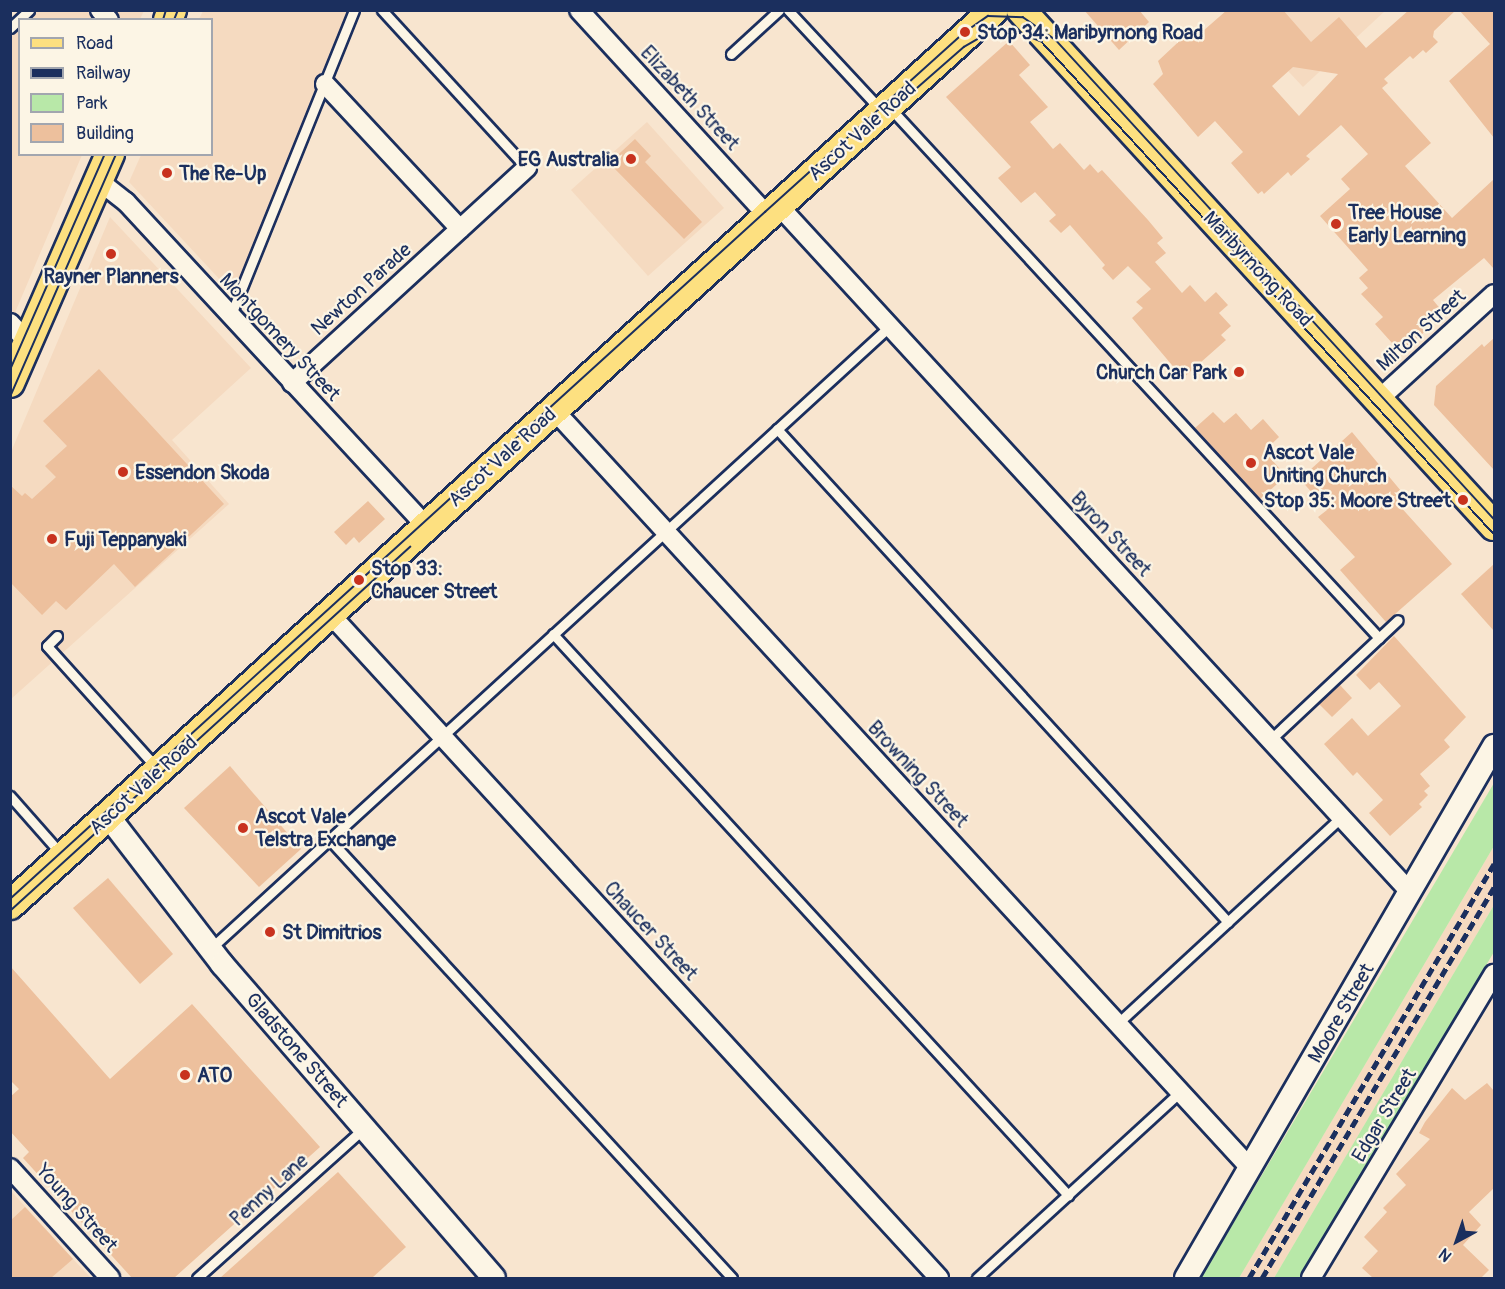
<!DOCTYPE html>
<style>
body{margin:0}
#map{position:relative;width:1505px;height:1289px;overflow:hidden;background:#f8e5cf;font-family:Pangolin,sans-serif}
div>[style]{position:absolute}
.built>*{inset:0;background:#f5dac0}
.green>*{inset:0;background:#b8e8a8}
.building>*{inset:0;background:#edc09d}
.roads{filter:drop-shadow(2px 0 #1b2f5e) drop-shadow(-2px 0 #1b2f5e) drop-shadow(0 2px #1b2f5e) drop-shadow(0 -2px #1b2f5e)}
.service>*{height:9px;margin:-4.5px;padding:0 4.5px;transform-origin:4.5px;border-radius:4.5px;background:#fcf5e5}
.minor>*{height:18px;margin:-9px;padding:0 9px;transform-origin:9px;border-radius:9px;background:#fcf5e5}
.tertiary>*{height:22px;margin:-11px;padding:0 11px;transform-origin:11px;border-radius:11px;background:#fcf5e5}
.primary>*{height:28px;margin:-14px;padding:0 14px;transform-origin:14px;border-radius:14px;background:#fde080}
.tram>*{height:1.5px;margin:-0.75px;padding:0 0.75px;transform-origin:0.75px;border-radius:0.75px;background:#1b2f5e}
.rail>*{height:4.5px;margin-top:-2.25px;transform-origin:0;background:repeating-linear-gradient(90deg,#1b2f5e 0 9px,transparent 0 13.5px)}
.dots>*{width:16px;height:16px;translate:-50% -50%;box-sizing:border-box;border:3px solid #fcf5e5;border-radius:50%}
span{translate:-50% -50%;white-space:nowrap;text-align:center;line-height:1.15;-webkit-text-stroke:4.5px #fcf5e5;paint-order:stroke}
.poi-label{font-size:20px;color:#1b2f5e;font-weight:700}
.left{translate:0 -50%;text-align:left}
.right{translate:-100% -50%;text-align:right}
.street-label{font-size:20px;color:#1b2f5e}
.frame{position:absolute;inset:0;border:12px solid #1b2f5e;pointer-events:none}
.legend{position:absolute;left:18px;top:18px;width:195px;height:138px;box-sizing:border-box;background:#fcf5e5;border:2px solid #a2a6af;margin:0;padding:8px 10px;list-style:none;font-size:18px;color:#1b2f5e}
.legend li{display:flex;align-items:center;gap:12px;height:30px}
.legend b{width:30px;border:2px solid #a2a6af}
.north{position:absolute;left:1427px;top:1211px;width:60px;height:60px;-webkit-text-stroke:4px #fcf5e5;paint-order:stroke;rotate:220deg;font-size:16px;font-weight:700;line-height:24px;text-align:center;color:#1b2f5e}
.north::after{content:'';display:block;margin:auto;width:21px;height:27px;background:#1b2f5e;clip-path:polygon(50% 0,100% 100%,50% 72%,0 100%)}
</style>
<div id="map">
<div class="built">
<i style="clip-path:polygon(21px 11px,144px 11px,140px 19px,20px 20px,20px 154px,82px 155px,11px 322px,11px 22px)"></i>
<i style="clip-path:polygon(203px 11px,357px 11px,237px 298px,129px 182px,141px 155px,212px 154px,212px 20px,199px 19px)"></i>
<i style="clip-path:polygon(1232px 11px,1385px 11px,1303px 87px)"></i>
<i style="clip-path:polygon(647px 122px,724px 208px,648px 276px,571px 190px)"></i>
<i style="clip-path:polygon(110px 217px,251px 368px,172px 440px,229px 504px,11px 699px,11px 452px)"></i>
<i style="clip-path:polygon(1494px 846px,1494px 905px,1274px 1278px,1239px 1278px)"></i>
<i style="clip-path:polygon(10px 1190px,73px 1259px,91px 1278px,11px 1278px)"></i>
</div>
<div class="green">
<i style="clip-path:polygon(1494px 783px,1494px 846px,1258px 1246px,1239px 1278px,1201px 1278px)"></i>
<i style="clip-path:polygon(1494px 905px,1494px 952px,1300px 1278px,1274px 1278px)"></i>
</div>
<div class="building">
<i style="clip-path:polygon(1084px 10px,1139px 10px,1149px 22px,1119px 50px)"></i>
<i style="clip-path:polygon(evenodd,1227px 10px,1283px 10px,1311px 42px,1339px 17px,1366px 48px,1409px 10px,1456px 10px,1434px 31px,1433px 37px,1438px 42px,1426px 53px,1423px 50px,1413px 59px,1410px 56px,1384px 79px,1388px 83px,1382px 88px,1431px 143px,1405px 166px,1452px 218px,1494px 179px,1494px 269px,1484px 258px,1433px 300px,1442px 311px,1438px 314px,1441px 317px,1401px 353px,1375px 324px,1383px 317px,1361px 294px,1368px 288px,1359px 278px,1368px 270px,1320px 216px,1350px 189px,1341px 179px,1368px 154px,1341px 125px,1306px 156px,1310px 159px,1291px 176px,1288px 172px,1264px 194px,1262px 191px,1258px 194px,1231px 163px,1243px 152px,1215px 121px,1198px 137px,1153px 84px,1163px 74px,1158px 61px,1189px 32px,1195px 38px,1227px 10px,1293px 67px,1338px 74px,1299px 116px,1272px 86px,1293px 67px)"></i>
<i style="clip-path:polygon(1459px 10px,1494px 10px,1494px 138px,1449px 81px,1490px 44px)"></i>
<i style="clip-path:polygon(1009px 41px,1030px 65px,1019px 75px,1048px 107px,1030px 122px,1053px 149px,1060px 143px,1084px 170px,1090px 164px,1098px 173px,1102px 170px,1148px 220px,1163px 238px,1157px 243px,1166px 253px,1155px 262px,1182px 293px,1190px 285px,1205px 302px,1216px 292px,1228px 305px,1219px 313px,1231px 326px,1221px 335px,1226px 340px,1183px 378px,1132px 318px,1143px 308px,1136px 302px,1151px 289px,1128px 266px,1113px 280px,1102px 268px,1105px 265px,1070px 225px,1061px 233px,1049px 221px,1056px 215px,1035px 192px,1021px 203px,998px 178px,1011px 167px,946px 97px)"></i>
<i style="clip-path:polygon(635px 139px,651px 156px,645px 162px,702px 222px,684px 239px,609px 163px)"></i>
<i style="clip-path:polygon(1494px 338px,1494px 470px,1434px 405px,1436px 386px,1482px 344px,1484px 347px)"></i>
<i style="clip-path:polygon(99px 369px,224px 504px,135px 587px,114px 564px,66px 610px,56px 601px,42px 615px,10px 582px,10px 485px,22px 496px,25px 493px,32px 499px,56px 477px,45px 466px,67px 446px,43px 421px)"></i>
<i style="clip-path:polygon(1213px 412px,1224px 423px,1236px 413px,1251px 430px,1263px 419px,1279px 437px,1264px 451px,1286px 476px,1260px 499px,1195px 428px)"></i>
<i style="clip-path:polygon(1352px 432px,1406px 497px,1398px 504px,1452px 564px,1386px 622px,1340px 570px,1355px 557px,1318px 517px,1327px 510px,1300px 479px)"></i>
<i style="clip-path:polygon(368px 501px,385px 519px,359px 543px,354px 537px,346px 545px,334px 532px)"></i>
<i style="clip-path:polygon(1494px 564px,1494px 631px,1461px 594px)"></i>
<i style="clip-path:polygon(1394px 636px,1466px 717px,1444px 740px,1450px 747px,1420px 774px,1430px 786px,1424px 791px,1428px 795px,1419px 804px,1422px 807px,1390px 836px,1369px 813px,1383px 800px,1357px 772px,1353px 776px,1324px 744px,1352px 718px,1368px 736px,1401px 706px,1379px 682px,1370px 690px,1356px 675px)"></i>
<i style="clip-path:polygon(1340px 685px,1352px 698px,1332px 717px,1319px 704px)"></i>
<i style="clip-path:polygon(230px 766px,301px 849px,259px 887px,184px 808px)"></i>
<i style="clip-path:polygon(108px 878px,173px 954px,140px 984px,73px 908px)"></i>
<i style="clip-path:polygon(10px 966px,110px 1079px,192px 1004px,320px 1147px,174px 1278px,132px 1278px,23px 1158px,29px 1152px,10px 1131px,10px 1097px,19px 1089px,10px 1080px)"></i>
<i style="clip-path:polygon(1487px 1083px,1494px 1091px,1494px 1188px,1469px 1212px,1481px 1225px,1463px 1245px,1489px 1270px,1481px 1278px,1373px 1278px,1362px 1268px,1378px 1251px,1364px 1237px,1387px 1212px,1383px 1208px,1406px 1185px,1396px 1174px,1430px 1139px,1419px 1133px,1425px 1122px,1452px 1088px,1465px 1100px)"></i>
<i style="clip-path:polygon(338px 1172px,406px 1247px,372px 1278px,220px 1278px)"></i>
<i style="clip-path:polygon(25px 1207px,73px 1259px,51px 1278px,10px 1278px,10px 1221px)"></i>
</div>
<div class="roads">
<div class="service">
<i style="left:382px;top:10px;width:214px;rotate:47.5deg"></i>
<i style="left:788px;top:10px;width:137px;rotate:47.1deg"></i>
<i style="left:10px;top:28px;width:26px;rotate:-43deg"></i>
<i style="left:731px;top:54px;width:65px;rotate:-42.5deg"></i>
<i style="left:890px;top:108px;width:721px;rotate:47.3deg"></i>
<i style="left:230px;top:317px;width:331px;rotate:-68deg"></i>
<i style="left:777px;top:429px;width:668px;rotate:47.55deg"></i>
<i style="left:553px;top:634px;width:762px;rotate:47.45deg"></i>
<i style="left:57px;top:636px;width:14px;rotate:135deg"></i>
<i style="left:47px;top:646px;width:163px;rotate:48deg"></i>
<i style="left:1270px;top:740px;width:175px;rotate:-43.2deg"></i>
<i style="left:10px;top:796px;width:79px;rotate:48.6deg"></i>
<i style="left:329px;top:839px;width:596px;rotate:47.45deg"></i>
<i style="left:210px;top:949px;width:922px;rotate:-42.5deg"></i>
<i style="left:1117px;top:1024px;width:305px;rotate:-42.7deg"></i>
<i style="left:197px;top:1278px;width:224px;rotate:-41.9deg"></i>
<i style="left:977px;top:1278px;width:275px;rotate:-42.5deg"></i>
</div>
<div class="minor">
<i style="left:100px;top:10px;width:13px;rotate:48deg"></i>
<i style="left:579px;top:10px;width:280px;rotate:47.5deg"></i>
<i style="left:325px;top:84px;width:198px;rotate:47deg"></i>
<i style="left:99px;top:181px;width:34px;rotate:38deg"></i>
<i style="left:126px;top:202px;width:442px;rotate:47.2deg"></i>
<i style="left:779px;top:206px;width:933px;rotate:47.39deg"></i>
<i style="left:10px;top:323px;width:26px;rotate:47deg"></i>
<i style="left:292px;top:383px;width:319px;rotate:-42.5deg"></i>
<i style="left:1378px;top:400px;width:157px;rotate:-42.4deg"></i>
<i style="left:554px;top:410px;width:1029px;rotate:47.44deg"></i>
<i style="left:330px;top:614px;width:901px;rotate:47.47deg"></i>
<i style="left:10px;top:1168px;width:149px;rotate:47.7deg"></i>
<i style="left:1311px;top:1278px;width:355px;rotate:-59deg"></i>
</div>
<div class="tertiary">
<i style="left:108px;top:816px;width:187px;rotate:52.4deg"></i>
<i style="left:222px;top:964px;width:415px;rotate:49.1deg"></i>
<i style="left:1186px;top:1278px;width:615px;rotate:-59.93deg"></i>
</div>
<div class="primary">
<i style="left:1021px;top:10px;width:700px;rotate:47.49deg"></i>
<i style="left:168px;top:20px;width:11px;rotate:-68deg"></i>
<i style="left:10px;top:383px;width:250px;rotate:-66.4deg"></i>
<i style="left:10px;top:905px;width:1330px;rotate:-42.29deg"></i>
</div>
</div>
<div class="tram">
<i style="left:163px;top:20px;width:10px;rotate:-73deg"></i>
<i style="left:174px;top:20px;width:11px;rotate:-68deg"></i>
<i style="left:917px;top:88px;width:62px;rotate:-41.1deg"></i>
<i style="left:964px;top:47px;width:30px;rotate:-30deg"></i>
<i style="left:990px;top:32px;width:23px;rotate:-5deg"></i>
<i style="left:1013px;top:30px;width:31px;rotate:22deg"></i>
<i style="left:1042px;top:42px;width:668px;rotate:47.43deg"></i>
<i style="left:10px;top:370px;width:236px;rotate:-66.3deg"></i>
<i style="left:10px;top:397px;width:265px;rotate:-66.4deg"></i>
<i style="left:10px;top:899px;width:1021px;rotate:-42.3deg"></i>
<i style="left:765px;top:212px;width:269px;rotate:-42deg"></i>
<i style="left:965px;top:32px;width:28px;rotate:-35deg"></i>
<i style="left:988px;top:16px;width:35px;rotate:2deg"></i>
<i style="left:1023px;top:17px;width:39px;rotate:35deg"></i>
<i style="left:1055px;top:39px;width:650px;rotate:47.55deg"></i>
<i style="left:10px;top:911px;width:541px;rotate:-42.3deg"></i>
</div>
<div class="rail">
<i style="left:1249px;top:1278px;width:481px;rotate:-59.4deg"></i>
<i style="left:1262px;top:1278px;width:455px;rotate:-59.3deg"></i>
</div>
<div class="dots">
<i style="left:965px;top:32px;background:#c8321e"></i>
<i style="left:631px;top:159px;background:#c8321e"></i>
<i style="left:167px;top:173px;background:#c8321e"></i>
<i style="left:1336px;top:224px;background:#c8321e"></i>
<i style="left:111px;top:254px;background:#c8321e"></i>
<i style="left:1239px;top:372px;background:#c8321e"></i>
<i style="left:1251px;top:463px;background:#c8321e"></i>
<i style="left:123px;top:472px;background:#c8321e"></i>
<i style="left:1463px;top:500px;background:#c8321e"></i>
<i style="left:52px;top:539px;background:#c8321e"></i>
<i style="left:359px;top:580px;background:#c8321e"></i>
<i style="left:243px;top:828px;background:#c8321e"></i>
<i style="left:270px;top:932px;background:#c8321e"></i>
<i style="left:185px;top:1075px;background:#c8321e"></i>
</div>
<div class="poi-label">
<span class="left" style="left:977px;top:32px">Stop 34: Maribyrnong Road</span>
<span class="right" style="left:619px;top:159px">EG Australia</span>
<span class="left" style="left:179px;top:173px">The Re-Up</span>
<span class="left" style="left:1348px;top:224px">Tree House<br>Early Learning</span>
<span style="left:111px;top:276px">Rayner Planners</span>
<span class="right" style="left:1227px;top:372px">Church Car Park</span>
<span class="left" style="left:1263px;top:464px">Ascot Vale<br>Uniting Church</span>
<span class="left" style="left:135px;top:472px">Essendon Skoda</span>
<span class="right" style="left:1451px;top:500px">Stop 35: Moore Street</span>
<span class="left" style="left:64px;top:539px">Fuji Teppanyaki</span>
<span class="left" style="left:371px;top:580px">Stop 33:<br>Chaucer Street</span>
<span class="left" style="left:255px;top:828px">Ascot Vale<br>Telstra Exchange</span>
<span class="left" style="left:282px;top:932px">St Dimitrios</span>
<span class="left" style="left:197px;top:1075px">ATO</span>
</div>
<div class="street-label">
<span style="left:690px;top:98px;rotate:47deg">Elizabeth Street</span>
<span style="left:862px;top:131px;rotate:-42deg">Ascot Vale Road</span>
<span style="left:1258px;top:269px;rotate:47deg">Maribyrnong Road</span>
<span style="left:361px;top:289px;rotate:-42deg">Newton Parade</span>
<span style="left:1421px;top:330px;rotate:-42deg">Milton Street</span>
<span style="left:280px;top:337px;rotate:47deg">Montgomery Street</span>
<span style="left:502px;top:457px;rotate:-42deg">Ascot Vale Road</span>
<span style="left:1111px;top:534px;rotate:47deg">Byron Street</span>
<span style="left:918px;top:774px;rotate:47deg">Browning Street</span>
<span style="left:143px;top:785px;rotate:-42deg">Ascot Vale Road</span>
<span style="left:651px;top:931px;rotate:47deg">Chaucer Street</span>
<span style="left:1341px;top:1013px;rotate:-60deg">Moore Street</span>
<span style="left:297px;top:1050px;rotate:49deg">Gladstone Street</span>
<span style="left:1384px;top:1115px;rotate:-59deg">Edgar Street</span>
<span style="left:269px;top:1190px;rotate:-42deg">Penny Lane</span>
<span style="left:77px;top:1208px;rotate:48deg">Young Street</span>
</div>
<div class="frame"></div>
<ul class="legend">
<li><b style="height:8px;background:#fde080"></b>Road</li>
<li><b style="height:8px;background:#1b2f5e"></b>Railway</li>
<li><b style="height:16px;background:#b8e8a8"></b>Park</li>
<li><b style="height:16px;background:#edc09d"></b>Building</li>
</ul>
<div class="north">N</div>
</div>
